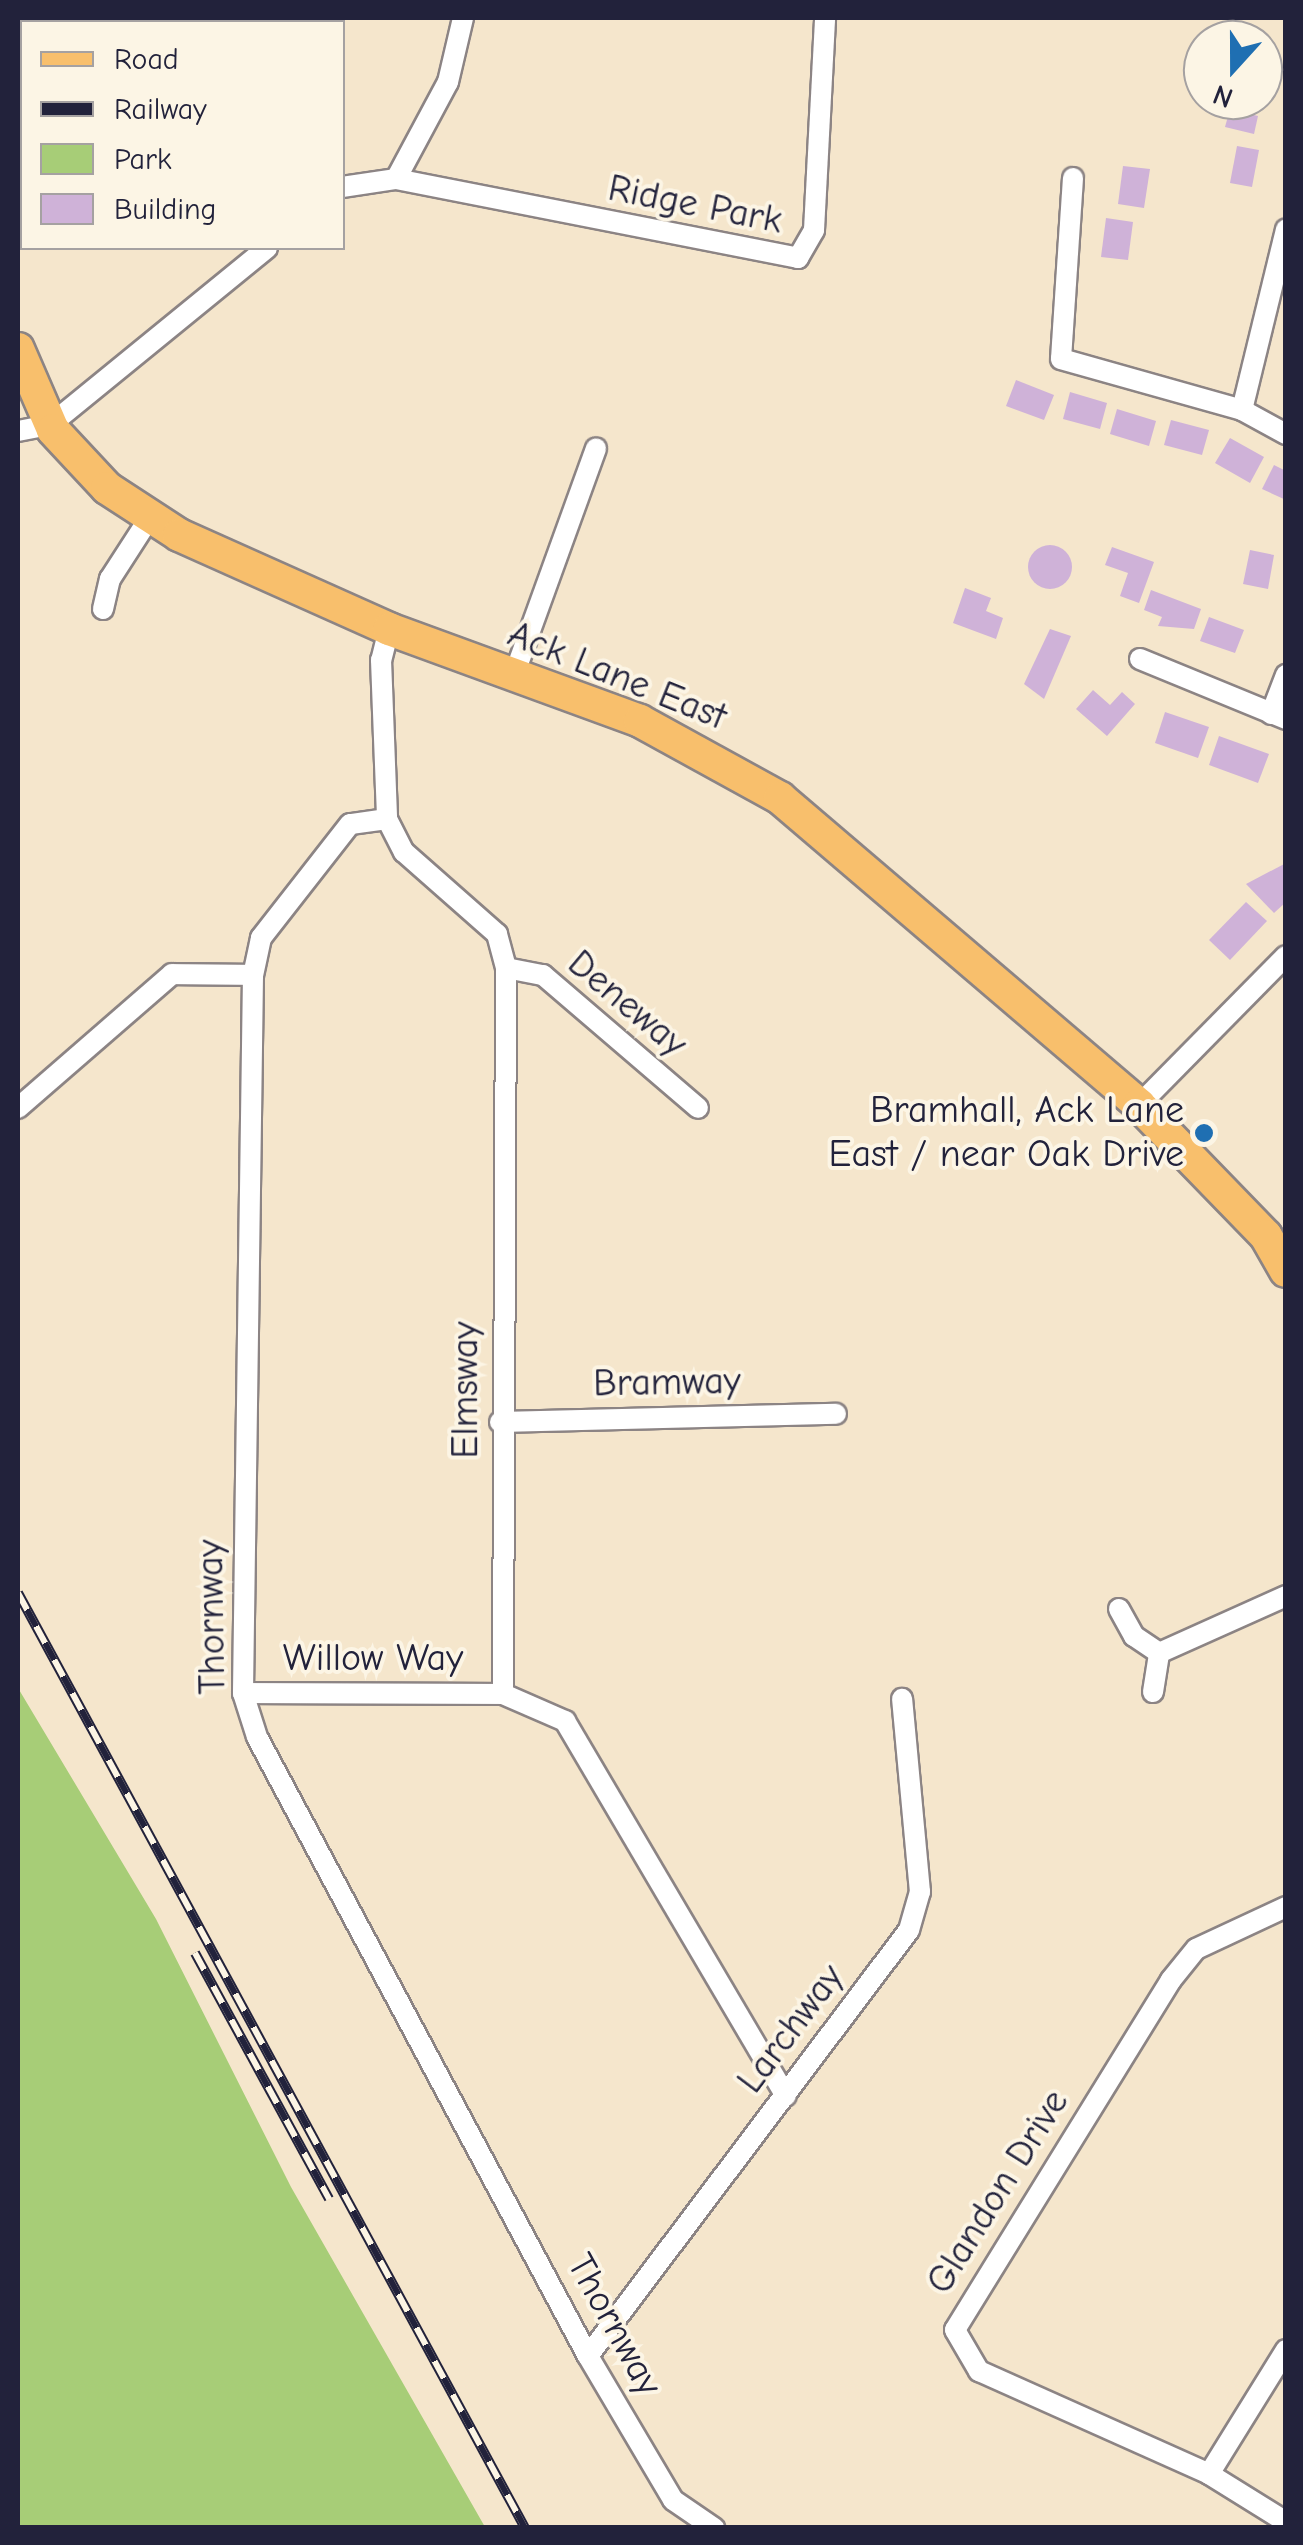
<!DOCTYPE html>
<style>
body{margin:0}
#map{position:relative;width:1303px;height:2545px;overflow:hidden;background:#f5e6cc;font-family:"Comic Neue",sans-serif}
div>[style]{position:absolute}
.green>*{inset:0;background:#a7cd77}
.building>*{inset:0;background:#cfb2d8}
.round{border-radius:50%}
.roads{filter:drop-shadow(2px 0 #8c8484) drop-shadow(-2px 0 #8c8484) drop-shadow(0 2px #8c8484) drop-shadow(0 -2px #8c8484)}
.street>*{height:20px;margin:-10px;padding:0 10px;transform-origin:10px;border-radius:10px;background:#fff}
.primary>*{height:32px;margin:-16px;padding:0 16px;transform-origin:16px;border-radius:16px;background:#f8bf6c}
.rail>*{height:10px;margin-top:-5px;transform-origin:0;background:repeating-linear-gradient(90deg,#fcf5e5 0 19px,#22223b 0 38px);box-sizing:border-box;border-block:2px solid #22223b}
.dots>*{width:28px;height:28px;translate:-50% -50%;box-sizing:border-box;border:5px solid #fcf5e5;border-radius:50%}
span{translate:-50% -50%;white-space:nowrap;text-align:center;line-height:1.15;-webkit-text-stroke:8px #fcf5e5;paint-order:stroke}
.street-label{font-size:38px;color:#22223b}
.poi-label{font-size:38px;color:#22223b}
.right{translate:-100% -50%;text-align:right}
.frame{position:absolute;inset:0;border:20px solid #22223b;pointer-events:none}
.legend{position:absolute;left:20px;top:20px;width:325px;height:230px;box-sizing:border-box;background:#fcf5e5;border:2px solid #a5a1a1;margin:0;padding:12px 18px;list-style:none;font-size:30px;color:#22223b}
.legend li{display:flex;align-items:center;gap:20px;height:50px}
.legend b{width:50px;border:2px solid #a5a1a1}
.north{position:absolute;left:1183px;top:20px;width:100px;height:100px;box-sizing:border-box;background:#fcf5e5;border:2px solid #a5a1a1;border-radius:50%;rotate:201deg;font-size:28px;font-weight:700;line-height:40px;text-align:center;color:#22223b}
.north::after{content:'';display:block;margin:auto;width:35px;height:45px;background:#1f6fb2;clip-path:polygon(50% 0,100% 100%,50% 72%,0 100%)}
</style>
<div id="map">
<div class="green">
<i style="clip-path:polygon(18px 1688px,156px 1919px,291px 2187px,485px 2527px,18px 2527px)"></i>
</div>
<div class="building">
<i style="clip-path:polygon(1230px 109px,1258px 116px,1254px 134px,1225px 127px)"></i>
<i style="clip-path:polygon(1237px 146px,1259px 150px,1252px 187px,1230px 183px)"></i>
<i style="clip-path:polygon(1123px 166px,1150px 169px,1144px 208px,1118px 204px)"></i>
<i style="clip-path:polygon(1106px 218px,1133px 222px,1128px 260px,1101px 257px)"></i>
<i style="clip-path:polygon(1016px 380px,1054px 395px,1044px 420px,1006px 406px)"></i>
<i style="clip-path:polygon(1070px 392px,1107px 403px,1100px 429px,1063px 419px)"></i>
<i style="clip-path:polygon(1117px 409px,1156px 421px,1149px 446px,1110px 434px)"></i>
<i style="clip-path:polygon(1171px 420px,1209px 430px,1202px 455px,1164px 445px)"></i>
<i style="clip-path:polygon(1230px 438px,1264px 457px,1250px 483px,1215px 463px)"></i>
<i style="clip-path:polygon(1274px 465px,1286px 471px,1286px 500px,1262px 489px)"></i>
<i class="round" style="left:1028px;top:545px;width:44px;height:44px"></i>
<i style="clip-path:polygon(1112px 547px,1154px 562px,1139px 603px,1120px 596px,1128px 573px,1105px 565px)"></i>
<i style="clip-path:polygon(1250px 550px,1274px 555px,1268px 589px,1243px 584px)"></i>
<i style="clip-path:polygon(965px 588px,991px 598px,986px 611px,1003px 618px,996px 639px,953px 623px)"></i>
<i style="clip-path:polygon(1151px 590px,1201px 609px,1194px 629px,1158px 626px,1162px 617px,1144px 610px)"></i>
<i style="clip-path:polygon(1209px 617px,1244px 630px,1235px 653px,1200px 641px)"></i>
<i style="clip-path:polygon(1050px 629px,1071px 636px,1044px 699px,1024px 684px)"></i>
<i style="clip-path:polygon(1093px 690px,1110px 705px,1122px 692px,1135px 704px,1107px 736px,1076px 709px)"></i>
<i style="clip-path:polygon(1165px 712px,1209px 727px,1198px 758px,1155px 743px)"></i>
<i style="clip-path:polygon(1219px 736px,1269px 754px,1258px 783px,1209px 765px)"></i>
<i style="clip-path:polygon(1286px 863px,1286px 902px,1274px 913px,1246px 884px)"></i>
<i style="clip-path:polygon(1246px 902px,1267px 921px,1230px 960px,1209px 940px)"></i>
</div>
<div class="roads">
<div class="street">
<i style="left:1073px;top:178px;width:181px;rotate:93.8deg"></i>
<i style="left:1061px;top:359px;width:188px;rotate:15.7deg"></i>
<i style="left:1242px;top:410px;width:50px;rotate:28.6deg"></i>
<i style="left:396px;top:179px;width:110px;rotate:-61.8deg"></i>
<i style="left:448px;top:82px;width:66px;rotate:-76.8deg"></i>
<i style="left:342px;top:187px;width:55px;rotate:-8.4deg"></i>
<i style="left:396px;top:179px;width:410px;rotate:11.1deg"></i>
<i style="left:798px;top:258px;width:32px;rotate:-60deg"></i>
<i style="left:814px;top:230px;width:212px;rotate:-87deg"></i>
<i style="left:1242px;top:410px;width:186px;rotate:-76.3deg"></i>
<i style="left:18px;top:431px;width:33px;rotate:-11deg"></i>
<i style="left:50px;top:425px;width:280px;rotate:-39.2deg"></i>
<i style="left:103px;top:609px;width:31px;rotate:-77deg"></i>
<i style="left:110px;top:579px;width:74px;rotate:-57.2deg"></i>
<i style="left:389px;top:629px;width:32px;rotate:104deg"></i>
<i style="left:381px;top:660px;width:159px;rotate:87.8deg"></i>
<i style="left:387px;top:819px;width:37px;rotate:63deg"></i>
<i style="left:404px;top:852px;width:124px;rotate:41.4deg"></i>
<i style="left:497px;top:934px;width:35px;rotate:75deg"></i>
<i style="left:506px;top:968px;width:726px;rotate:90.24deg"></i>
<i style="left:503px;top:1694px;width:68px;rotate:23.5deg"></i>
<i style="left:565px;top:1721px;width:435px;rotate:59.5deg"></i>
<i style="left:1140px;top:659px;width:158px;rotate:22.3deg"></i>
<i style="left:514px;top:675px;width:241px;rotate:-70.1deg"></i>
<i style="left:1271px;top:714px;width:42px;rotate:-69deg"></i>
<i style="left:387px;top:819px;width:37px;rotate:172deg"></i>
<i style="left:350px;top:824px;width:145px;rotate:128deg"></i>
<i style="left:261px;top:938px;width:38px;rotate:102deg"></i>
<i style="left:253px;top:975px;width:718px;rotate:90.8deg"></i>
<i style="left:243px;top:1693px;width:46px;rotate:72.3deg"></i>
<i style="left:257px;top:1737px;width:702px;rotate:61.87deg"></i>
<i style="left:588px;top:2356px;width:167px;rotate:59.4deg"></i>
<i style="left:673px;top:2500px;width:50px;rotate:34.3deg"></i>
<i style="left:506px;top:968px;width:38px;rotate:11deg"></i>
<i style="left:543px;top:975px;width:204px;rotate:40.6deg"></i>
<i style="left:1139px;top:1105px;width:209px;rotate:-45.4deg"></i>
<i style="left:18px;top:1108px;width:204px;rotate:-41deg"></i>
<i style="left:172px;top:974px;width:81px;rotate:0.7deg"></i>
<i style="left:500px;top:1422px;width:336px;rotate:-1.4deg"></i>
<i style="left:1119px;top:1609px;width:31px;rotate:61deg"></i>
<i style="left:1134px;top:1636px;width:30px;rotate:34deg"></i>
<i style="left:1159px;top:1653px;width:139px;rotate:-24.2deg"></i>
<i style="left:1153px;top:1692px;width:39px;rotate:-81deg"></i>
<i style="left:243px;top:1693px;width:260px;rotate:0.2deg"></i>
<i style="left:1286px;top:1907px;width:99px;rotate:155deg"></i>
<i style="left:1196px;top:1949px;width:40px;rotate:129deg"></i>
<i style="left:1171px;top:1980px;width:411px;rotate:121.7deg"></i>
<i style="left:955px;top:2330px;width:48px;rotate:59.7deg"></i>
<i style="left:979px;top:2371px;width:252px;rotate:24.1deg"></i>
<i style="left:1209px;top:2474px;width:91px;rotate:31.9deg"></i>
<i style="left:588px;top:2356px;width:533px;rotate:-53deg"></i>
<i style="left:909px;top:1930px;width:40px;rotate:-74deg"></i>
<i style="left:920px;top:1892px;width:194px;rotate:-95.3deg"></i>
<i style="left:1209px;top:2474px;width:146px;rotate:-58.2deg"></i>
</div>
<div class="primary">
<i style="left:18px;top:349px;width:88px;rotate:66.6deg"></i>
<i style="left:53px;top:430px;width:79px;rotate:47deg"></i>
<i style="left:107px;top:488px;width:86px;rotate:33.1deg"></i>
<i style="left:179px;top:535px;width:230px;rotate:24.1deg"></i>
<i style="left:389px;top:629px;width:267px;rotate:20.1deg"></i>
<i style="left:640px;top:721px;width:160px;rotate:28.8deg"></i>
<i style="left:780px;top:798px;width:472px;rotate:40.5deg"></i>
<i style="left:1139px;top:1105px;width:182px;rotate:45.9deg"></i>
<i style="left:1266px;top:1236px;width:40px;rotate:60.3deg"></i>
</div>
</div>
<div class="rail">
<i style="left:18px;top:1593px;width:1064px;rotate:61.53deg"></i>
<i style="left:195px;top:1953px;width:280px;rotate:61.4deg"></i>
</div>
<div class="dots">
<i style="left:1204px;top:1133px;background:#1f6fb2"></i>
</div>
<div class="street-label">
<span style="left:695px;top:205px;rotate:11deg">Ridge Park</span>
<span style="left:617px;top:676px;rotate:22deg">Ack Lane East</span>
<span style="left:627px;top:1004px;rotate:40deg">Deneway</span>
<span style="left:667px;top:1383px;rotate:-1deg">Bramway</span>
<span style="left:466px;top:1390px;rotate:-90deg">Elmsway</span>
<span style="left:212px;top:1617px;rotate:-91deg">Thornway</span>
<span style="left:373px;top:1659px">Willow Way</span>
<span style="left:791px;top:2029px;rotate:-53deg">Larchway</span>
<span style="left:998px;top:2192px;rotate:-58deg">Glandon Drive</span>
<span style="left:614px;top:2325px;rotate:61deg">Thornway</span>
</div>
<div class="poi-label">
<span class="right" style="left:1184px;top:1133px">Bramhall, Ack Lane<br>East / near Oak Drive</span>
</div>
<div class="frame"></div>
<ul class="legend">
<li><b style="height:12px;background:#f8bf6c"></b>Road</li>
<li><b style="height:12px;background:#22223b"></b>Railway</li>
<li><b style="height:28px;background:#a7cd77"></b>Park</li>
<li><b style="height:28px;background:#cfb2d8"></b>Building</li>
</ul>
<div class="north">N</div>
</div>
